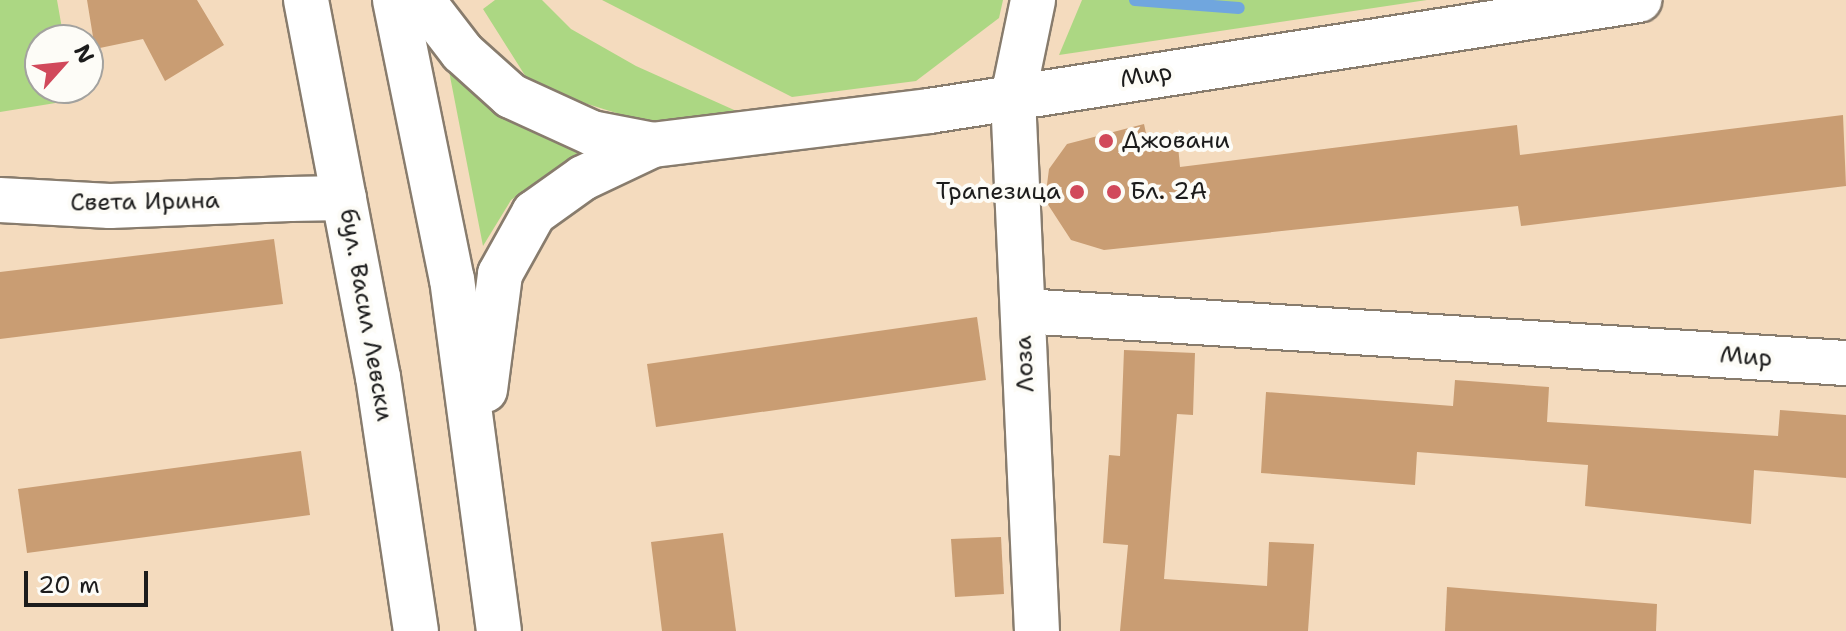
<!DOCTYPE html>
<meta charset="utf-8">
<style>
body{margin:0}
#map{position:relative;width:1846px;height:631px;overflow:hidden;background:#f4dbbe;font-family:"Shantell Sans",sans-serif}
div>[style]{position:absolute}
.green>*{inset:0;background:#acd783}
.stream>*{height:12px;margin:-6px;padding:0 6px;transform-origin:6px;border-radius:6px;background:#70a6de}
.building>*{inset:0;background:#c99d73}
.roads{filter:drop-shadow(2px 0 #887c6d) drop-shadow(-2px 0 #887c6d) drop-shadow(0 2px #887c6d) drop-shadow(0 -2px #887c6d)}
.street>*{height:44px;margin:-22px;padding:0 22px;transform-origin:22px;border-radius:22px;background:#fff}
.secondary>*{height:44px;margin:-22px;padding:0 22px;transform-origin:22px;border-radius:22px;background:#fff}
.highway>*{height:44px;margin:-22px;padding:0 22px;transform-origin:22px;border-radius:22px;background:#fff}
.dots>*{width:22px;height:22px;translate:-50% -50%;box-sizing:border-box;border:4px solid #fdfcf7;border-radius:50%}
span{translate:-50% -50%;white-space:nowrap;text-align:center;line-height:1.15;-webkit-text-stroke:8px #fdfcf7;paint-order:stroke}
.street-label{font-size:24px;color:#1c1c1c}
.poi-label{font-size:24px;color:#1c1c1c}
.left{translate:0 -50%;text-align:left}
.right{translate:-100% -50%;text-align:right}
.north{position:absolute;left:24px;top:24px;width:80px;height:80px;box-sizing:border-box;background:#fdfcf7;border:2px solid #a3a29f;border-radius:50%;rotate:63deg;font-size:22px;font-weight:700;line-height:32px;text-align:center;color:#1c1c1c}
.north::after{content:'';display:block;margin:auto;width:28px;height:36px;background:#d1495b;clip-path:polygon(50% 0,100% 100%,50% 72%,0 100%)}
.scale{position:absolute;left:24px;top:571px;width:124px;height:36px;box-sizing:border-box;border:4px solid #1c1c1c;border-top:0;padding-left:10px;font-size:24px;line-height:28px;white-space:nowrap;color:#1c1c1c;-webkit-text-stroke:6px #fdfcf7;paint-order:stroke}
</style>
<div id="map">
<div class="green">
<i style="clip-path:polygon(0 0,57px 0,64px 40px,40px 40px,40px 88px,72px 88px,74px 100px,0 112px)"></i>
<i style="clip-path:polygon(495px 0,542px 0,571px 29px,636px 66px,752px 118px,661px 127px,549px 92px,526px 77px,483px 9px)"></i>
<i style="clip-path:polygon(602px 0,1003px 0,999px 18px,916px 81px,792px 97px)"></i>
<i style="clip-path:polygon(1082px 0,1427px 0,1059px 55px)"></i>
<i style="clip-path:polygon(448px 66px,509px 119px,542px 136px,607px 150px,556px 168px,511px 200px,483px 246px)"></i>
</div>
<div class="stream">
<i style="left:1135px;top:0;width:104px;rotate:4.4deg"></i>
</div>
<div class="building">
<i style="clip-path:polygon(87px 0,197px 0,224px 45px,165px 81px,143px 39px,95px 49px)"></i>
<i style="clip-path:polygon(1843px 115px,1846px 186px,1521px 226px,1518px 206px,1104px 250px,1071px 240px,1045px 200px,1049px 169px,1067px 144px,1144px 124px,1147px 138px,1177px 135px,1180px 167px,1517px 125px,1520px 155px)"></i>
<i style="clip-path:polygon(274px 239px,283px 304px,0 339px,0 272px)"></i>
<i style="clip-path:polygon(977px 317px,986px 380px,656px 427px,647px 364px)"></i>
<i style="clip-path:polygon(1124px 350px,1195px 353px,1193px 415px,1177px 414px,1164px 579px,1267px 586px,1269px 542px,1314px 544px,1308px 631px,1120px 631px,1128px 545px,1103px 543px,1109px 455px,1120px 456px)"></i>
<i style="clip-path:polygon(1455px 380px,1549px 387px,1547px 422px,1778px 436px,1780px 410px,1846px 415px,1846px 478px,1754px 470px,1751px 524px,1585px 506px,1588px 465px,1417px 452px,1415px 485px,1261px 473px,1266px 392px,1453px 406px)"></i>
<i style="clip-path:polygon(301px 451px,310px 515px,27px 553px,18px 489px)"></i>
<i style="clip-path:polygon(723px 533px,736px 631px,662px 631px,651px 542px)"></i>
<i style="clip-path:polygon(1001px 537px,1004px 594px,955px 597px,951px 539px)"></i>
<i style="clip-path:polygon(1447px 587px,1657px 604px,1656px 631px,1445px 631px)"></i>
</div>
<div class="roads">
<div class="street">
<i style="left:1013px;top:97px;width:535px;rotate:87.43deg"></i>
<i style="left:0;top:200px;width:110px;rotate:3.1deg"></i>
<i style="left:110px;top:206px;width:180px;rotate:-2.2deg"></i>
<i style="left:1023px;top:311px;width:825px;rotate:3.62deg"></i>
</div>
<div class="secondary">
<i style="left:1013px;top:97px;width:99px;rotate:-78.3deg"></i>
<i style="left:653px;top:145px;width:278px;rotate:-7deg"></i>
<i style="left:929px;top:111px;width:719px;rotate:-8.89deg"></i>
</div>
<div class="highway">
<i style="left:306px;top:0;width:384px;rotate:79.2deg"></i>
<i style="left:378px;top:377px;width:257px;rotate:81.5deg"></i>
<i style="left:395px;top:0;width:285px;rotate:78.5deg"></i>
<i style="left:452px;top:279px;width:355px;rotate:82.4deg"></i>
<i style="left:422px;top:0;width:66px;rotate:52.4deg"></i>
<i style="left:462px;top:52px;width:66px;rotate:41.9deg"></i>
<i style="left:511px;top:96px;width:89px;rotate:24.6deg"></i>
<i style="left:592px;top:133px;width:62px;rotate:11.1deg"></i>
<i style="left:290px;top:199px;width:54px;rotate:-1.1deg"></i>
<i style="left:485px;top:390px;width:117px;rotate:-82.6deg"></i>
<i style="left:500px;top:274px;width:70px;rotate:-60.9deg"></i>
<i style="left:534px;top:213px;width:60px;rotate:-35.5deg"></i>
<i style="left:583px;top:178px;width:77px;rotate:-25.2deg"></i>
</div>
</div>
<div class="dots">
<i style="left:1106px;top:141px;background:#d1495b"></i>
<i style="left:1077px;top:192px;background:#d1495b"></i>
<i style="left:1114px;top:192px;background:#d1495b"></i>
</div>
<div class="street-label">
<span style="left:1146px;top:76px;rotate:-9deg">Мир</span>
<span style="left:145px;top:202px;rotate:-1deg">Света Ирина</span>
<span style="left:366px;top:315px;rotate:80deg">бул. Васил Левски</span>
<span style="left:1746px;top:357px;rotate:4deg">Мир</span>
<span style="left:1025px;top:364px;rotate:-93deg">Лоза</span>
</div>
<div class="poi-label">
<span class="left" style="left:1122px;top:141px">Джовани</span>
<span class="right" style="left:1061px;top:192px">Трапезица</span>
<span class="left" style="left:1130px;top:192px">Бл. 2А</span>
</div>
<div class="north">N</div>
<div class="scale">20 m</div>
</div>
